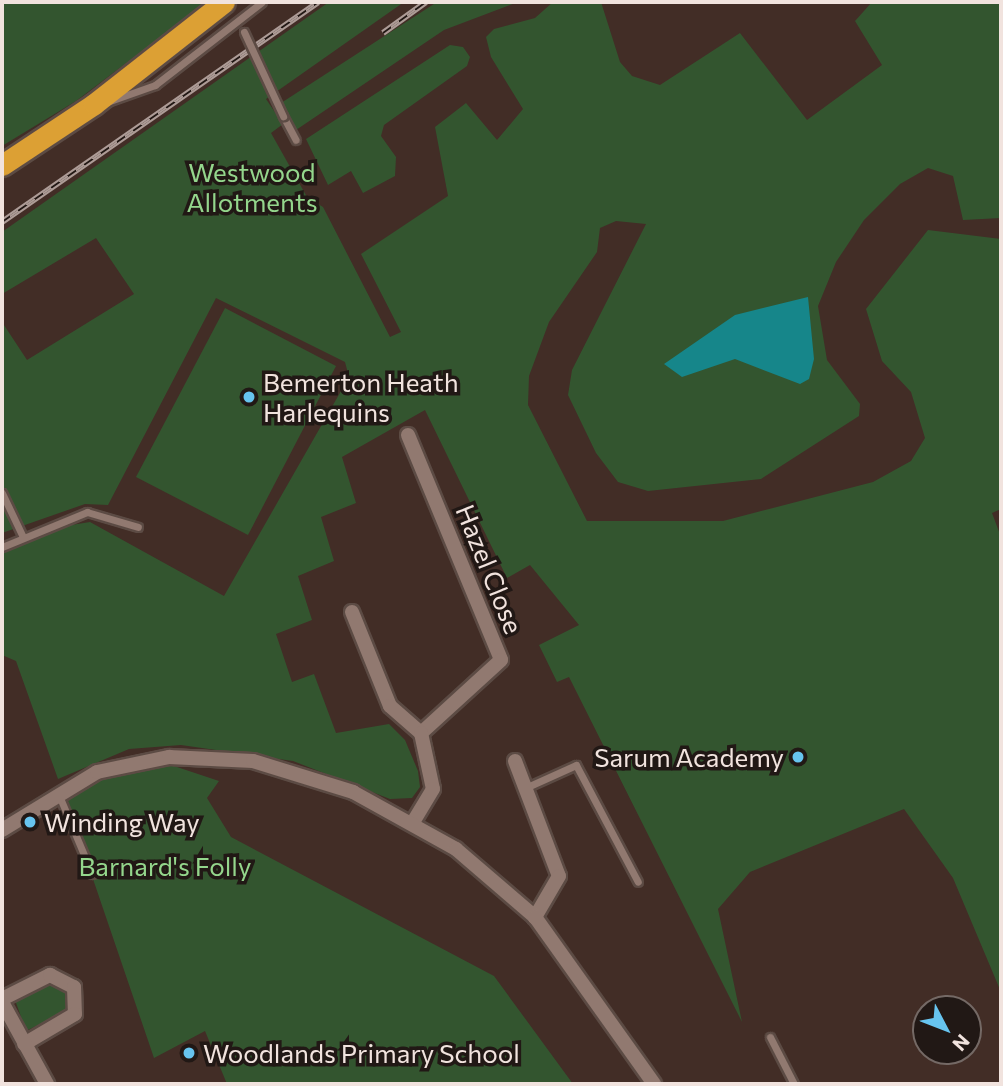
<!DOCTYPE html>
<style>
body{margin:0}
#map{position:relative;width:1003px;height:1086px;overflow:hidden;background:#422d26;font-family:Commissioner,sans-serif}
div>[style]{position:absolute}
.green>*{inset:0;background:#33552f}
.water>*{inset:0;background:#16868a}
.roads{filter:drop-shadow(2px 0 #5c4b44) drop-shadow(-2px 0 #5c4b44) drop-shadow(0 2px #5c4b44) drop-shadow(0 -2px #5c4b44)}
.lane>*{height:7px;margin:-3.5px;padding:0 3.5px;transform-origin:3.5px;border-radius:3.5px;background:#917970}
.street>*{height:14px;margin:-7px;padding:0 7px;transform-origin:7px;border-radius:7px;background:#917970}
.highway>*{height:21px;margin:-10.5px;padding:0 10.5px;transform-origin:10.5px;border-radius:10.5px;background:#dca034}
.rail>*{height:6px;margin-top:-3px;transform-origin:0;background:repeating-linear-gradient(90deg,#211815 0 10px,#ad9c97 0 20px);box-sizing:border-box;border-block:2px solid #ad9c97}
.bridges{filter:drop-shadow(2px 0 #5c4b44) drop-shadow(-2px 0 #5c4b44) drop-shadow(0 2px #5c4b44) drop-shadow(0 -2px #5c4b44)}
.lane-bridge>*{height:7px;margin:-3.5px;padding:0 3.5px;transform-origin:3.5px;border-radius:3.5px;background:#917970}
.dots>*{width:19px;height:19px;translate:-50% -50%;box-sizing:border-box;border:4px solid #211815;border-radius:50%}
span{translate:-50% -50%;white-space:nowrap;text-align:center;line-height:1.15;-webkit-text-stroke:7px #211815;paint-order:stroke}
.park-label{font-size:26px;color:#94d68c}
.poi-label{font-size:26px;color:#f1e3de}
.left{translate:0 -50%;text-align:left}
.right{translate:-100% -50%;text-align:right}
.street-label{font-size:26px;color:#f1e3de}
.frame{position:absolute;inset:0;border:4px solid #f1e3de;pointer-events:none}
.north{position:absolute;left:912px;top:995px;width:70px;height:70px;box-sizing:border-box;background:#211815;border:2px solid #746965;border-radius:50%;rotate:132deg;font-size:19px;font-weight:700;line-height:28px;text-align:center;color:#f1e3de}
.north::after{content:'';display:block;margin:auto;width:24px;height:32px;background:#67c4ef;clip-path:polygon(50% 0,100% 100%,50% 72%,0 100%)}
</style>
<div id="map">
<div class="green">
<i style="clip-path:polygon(2px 2px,207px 2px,76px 101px,2px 146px)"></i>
<i style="clip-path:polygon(329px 2px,404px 2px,266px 99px,283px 124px,271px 133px,307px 197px,323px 207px,390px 337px,401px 332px,361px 254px,448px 196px,435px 127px,466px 103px,497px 140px,523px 109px,491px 57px,486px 37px,494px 29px,535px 18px,553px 2px,601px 2px,620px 62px,632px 76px,660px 85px,740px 33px,807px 120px,882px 65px,855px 21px,872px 2px,1001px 2px,1001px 218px,963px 220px,953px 176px,928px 168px,900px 184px,864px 220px,836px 262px,818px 306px,827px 360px,860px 404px,859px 416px,761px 479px,648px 491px,618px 482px,596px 453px,568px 395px,572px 370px,646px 224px,616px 221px,600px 228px,597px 252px,549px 322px,529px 376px,528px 405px,587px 521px,723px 521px,873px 482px,911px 461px,925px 438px,911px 392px,882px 361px,866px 309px,928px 230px,1001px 239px,1001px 509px,992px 513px,1001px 537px,1001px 992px,953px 878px,904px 809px,750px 872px,718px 909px,742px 1022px,569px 677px,557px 682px,539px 645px,579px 625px,530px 565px,507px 578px,425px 410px,342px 457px,356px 503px,321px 517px,334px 561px,298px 576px,312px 620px,276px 634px,292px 682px,314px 674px,336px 733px,389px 724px,405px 740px,418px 771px,420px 787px,412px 798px,390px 799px,293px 761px,181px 745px,129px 749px,58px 779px,16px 661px,2px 655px,2px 552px,59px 527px,90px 522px,224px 596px,349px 377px,345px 362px,216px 298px,108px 505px,85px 504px,2px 533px,2px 322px,27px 360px,134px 294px,96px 238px,2px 294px,2px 232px)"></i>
<i style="clip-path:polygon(437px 2px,518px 2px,444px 30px,296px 130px,281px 103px)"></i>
<i style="clip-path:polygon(450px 45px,463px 47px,470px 57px,467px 66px,384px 125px,381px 136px,396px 157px,395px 176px,363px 193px,351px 171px,328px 185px,306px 139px)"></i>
<i style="clip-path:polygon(225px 308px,336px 366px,248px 535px,136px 477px)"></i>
<i style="clip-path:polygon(168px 764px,219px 781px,207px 798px,231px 837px,494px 976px,573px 1084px,227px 1084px,205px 1031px,154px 1058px,65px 797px,99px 777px)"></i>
<i style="clip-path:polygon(50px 981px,66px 986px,72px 1008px,26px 1031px,15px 1000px)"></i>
</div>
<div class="water">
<i style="clip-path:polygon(808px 297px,814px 359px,809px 379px,800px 384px,735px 359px,682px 377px,664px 364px,735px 315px)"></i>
</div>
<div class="roads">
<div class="lane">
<i style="left:107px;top:102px;width:51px;rotate:-19.5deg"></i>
<i style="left:155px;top:85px;width:135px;rotate:-37.8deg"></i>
<i style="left:283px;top:116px;width:27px;rotate:62deg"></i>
<i style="left:2px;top:493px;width:47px;rotate:64.5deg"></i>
<i style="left:2px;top:547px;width:92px;rotate:-22.4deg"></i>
<i style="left:87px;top:512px;width:53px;rotate:16.4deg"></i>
<i style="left:525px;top:788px;width:56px;rotate:-24.3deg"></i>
<i style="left:576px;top:765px;width:132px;rotate:62.1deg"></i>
<i style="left:58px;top:793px;width:88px;rotate:67.2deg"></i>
<i style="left:770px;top:1037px;width:53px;rotate:62.9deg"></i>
</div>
<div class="street">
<i style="left:408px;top:435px;width:243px;rotate:67.5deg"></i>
<i style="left:501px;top:660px;width:108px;rotate:137.6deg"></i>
<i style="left:352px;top:612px;width:101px;rotate:68deg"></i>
<i style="left:390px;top:706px;width:41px;rotate:41.1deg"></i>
<i style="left:421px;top:733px;width:57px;rotate:77.9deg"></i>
<i style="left:433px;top:789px;width:37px;rotate:121deg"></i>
<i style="left:515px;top:761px;width:123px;rotate:69.1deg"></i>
<i style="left:559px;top:876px;width:48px;rotate:120.3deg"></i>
<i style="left:2px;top:830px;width:111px;rotate:-31.4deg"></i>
<i style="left:97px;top:772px;width:74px;rotate:-11.8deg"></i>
<i style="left:169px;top:757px;width:84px;rotate:2.7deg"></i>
<i style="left:253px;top:761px;width:105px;rotate:17.2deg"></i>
<i style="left:353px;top:792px;width:118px;rotate:29deg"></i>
<i style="left:456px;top:849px;width:104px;rotate:40.7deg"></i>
<i style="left:535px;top:917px;width:205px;rotate:54.5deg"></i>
<i style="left:2px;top:999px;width:54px;rotate:-26.6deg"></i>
<i style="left:50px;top:975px;width:27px;rotate:27deg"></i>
<i style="left:74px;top:987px;width:27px;rotate:88deg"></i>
<i style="left:75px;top:1014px;width:59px;rotate:149.5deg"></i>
<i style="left:2px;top:1002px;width:94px;rotate:61.2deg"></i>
</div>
<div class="highway">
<i style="left:2px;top:165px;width:110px;rotate:-33.5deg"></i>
<i style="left:94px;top:104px;width:165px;rotate:-38.1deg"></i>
</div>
</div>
<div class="rail">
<i style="left:383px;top:33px;width:53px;rotate:-35.8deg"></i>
<i style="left:2px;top:222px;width:385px;rotate:-34.8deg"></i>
</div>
<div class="bridges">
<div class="lane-bridge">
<i style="left:244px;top:32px;width:93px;rotate:65.1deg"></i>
</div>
</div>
<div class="dots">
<i style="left:249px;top:397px;background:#67c4ef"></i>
<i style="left:798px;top:757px;background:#67c4ef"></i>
<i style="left:30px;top:822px;background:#67c4ef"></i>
<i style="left:189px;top:1053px;background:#67c4ef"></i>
</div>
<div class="park-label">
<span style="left:252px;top:187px">Westwood<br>Allotments</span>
<span style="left:165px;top:866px">Barnard's Folly</span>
</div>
<div class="poi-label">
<span class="left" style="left:263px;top:397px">Bemerton Heath<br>Harlequins</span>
<span class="right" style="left:784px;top:757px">Sarum Academy</span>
<span class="left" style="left:44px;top:822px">Winding Way</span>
<span class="left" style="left:203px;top:1053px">Woodlands Primary School</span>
</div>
<div class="street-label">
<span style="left:490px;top:569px;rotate:68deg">Hazel Close</span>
</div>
<div class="frame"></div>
<div class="north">N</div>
</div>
